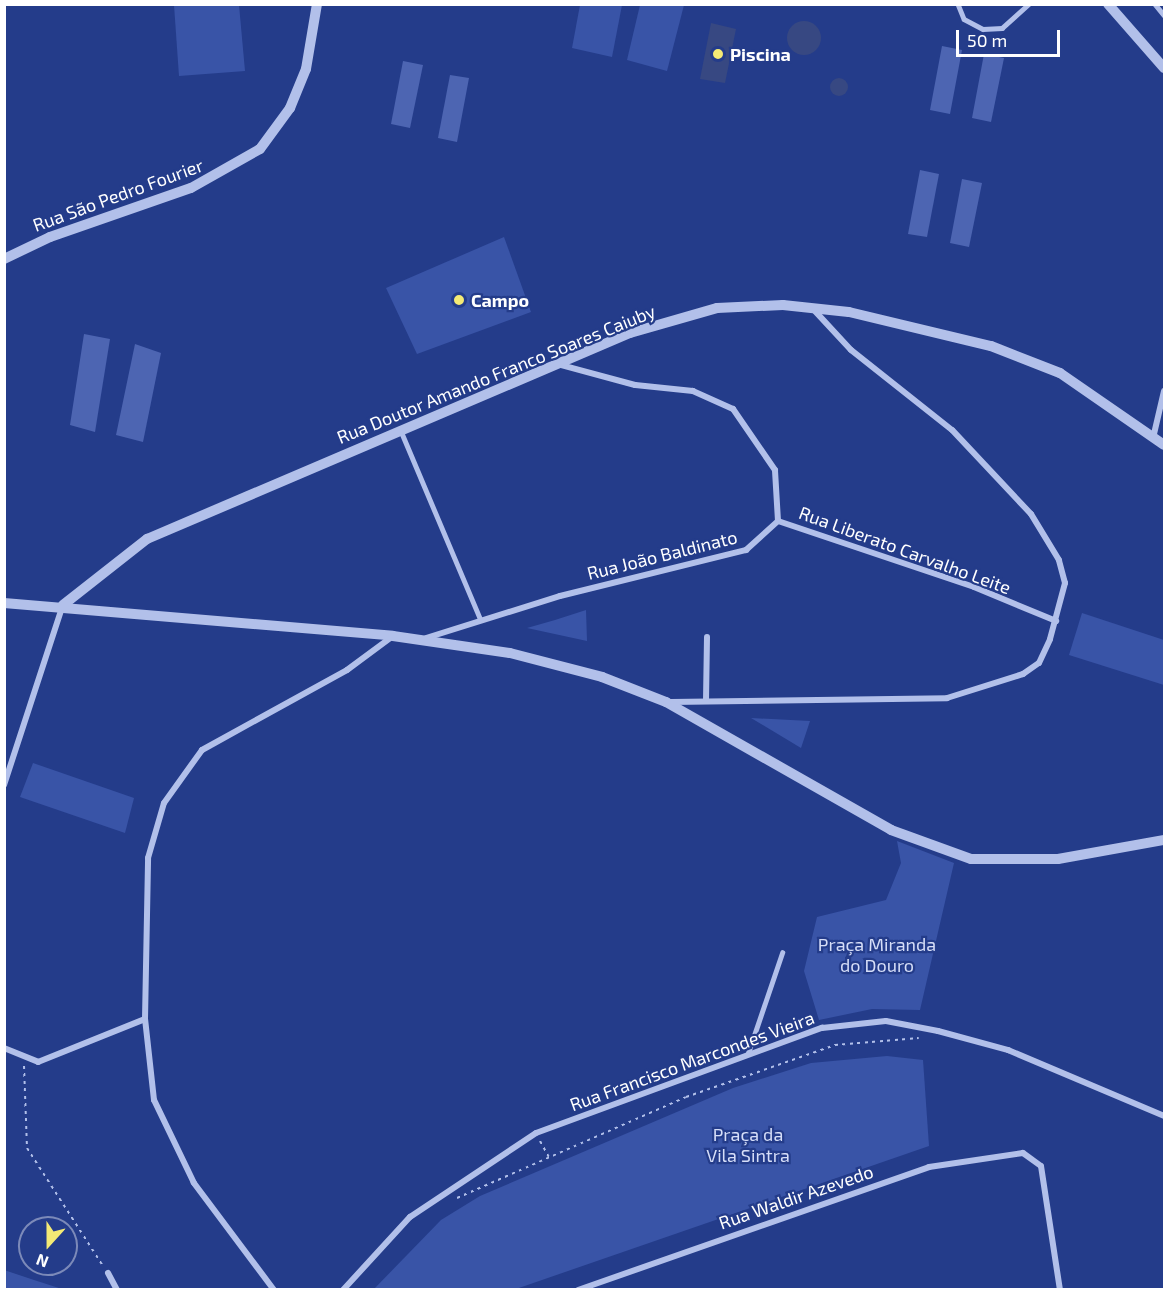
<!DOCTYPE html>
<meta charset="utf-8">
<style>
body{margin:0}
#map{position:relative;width:1169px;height:1294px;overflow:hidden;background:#243c8a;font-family:"Exo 2",sans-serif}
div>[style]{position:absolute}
.green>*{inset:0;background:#3954a7}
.water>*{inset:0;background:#374882}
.round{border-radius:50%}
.building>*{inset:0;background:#4d65b2}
.path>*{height:2px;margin-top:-1px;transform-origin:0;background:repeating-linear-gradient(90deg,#b2c0ea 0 3px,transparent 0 7.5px)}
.service>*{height:4.5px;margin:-2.25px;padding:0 2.25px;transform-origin:2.25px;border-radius:2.25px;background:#b2c0ea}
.minor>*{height:6px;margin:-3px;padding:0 3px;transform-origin:3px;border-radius:3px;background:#b2c0ea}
.tertiary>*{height:10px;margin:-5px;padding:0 5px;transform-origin:5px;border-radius:5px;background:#b2c0ea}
.dots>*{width:16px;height:16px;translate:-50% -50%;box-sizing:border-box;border:3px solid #243c8a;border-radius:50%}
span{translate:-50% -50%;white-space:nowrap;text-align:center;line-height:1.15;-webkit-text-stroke:4.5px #243c8a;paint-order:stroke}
.poi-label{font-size:18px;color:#fff;font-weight:700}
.left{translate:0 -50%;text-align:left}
.street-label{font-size:18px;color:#fff}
.park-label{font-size:18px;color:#d6def8}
.frame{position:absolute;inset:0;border:6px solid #fff;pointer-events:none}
.north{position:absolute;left:18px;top:1216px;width:60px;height:60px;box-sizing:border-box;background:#243c8a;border:2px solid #7c8ab9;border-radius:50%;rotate:201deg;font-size:16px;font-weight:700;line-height:24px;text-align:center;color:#fff}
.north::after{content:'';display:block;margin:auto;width:21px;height:27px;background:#f4ea75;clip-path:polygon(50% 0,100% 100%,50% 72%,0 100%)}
.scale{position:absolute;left:956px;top:30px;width:104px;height:27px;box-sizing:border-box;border:3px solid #fff;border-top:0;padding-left:8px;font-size:18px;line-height:21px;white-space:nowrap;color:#fff;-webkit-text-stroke:4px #243c8a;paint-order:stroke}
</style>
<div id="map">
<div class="green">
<i style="clip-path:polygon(174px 5px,239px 5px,245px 71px,179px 76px)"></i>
<i style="clip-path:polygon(580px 5px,622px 5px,612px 57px,572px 48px)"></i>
<i style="clip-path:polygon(640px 5px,684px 5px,667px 71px,627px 60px)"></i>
<i style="clip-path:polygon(504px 237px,531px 312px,417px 354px,386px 288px)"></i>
<i style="clip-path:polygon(586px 610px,587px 641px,527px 628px,555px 620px)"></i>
<i style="clip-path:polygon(1082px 613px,1164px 640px,1164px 685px,1069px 655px)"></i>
<i style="clip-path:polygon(751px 718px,810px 721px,801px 748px)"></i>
<i style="clip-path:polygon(33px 763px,134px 798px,125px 833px,20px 797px)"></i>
<i style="clip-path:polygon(897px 841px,954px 863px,920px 1010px,872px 1009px,819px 1020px,804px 971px,817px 917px,886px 900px,901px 863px)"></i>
<i style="clip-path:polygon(887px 1056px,923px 1060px,929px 1146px,516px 1289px,374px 1289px,441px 1220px,480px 1196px,733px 1088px,811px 1063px)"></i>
<i style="clip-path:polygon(4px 1270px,34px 1280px,62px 1289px,5px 1289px)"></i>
</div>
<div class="water">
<i class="round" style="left:787px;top:21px;width:34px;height:34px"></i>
<i style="clip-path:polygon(711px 23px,736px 29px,725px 83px,700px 79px)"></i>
<i class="round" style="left:830px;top:78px;width:18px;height:18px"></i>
</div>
<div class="building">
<i style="clip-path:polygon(942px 46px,962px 50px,950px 114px,930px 110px)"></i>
<i style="clip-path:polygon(984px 54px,1004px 58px,991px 122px,972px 118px)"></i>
<i style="clip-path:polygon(403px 61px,423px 65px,410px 128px,391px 124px)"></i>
<i style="clip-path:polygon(450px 75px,469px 78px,457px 142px,438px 138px)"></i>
<i style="clip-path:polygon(920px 170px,939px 174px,927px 237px,908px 234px)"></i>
<i style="clip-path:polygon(962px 179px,982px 183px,969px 247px,950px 243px)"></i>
<i style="clip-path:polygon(84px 334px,110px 339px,95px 432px,70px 425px)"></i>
<i style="clip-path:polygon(135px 344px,161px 353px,143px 442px,116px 435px)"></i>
</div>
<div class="path">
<i style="left:24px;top:1066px;width:82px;rotate:87.9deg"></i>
<i style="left:27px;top:1148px;width:140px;rotate:57.2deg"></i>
<i style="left:540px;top:1141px;width:18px;rotate:61deg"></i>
<i style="left:457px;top:1198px;width:250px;rotate:-23.8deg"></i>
<i style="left:686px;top:1097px;width:158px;rotate:-19.2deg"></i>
<i style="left:835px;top:1045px;width:84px;rotate:-4.8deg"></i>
</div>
<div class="service">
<i style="left:958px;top:4px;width:16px;rotate:68deg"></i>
<i style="left:964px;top:19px;width:21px;rotate:28deg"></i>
<i style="left:983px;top:29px;width:19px;rotate:-3deg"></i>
<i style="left:1002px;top:28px;width:36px;rotate:-42deg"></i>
<i style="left:1155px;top:4px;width:14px;rotate:51deg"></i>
<i style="left:401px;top:431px;width:205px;rotate:67.1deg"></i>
<i style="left:748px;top:1053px;width:106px;rotate:-71.2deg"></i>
</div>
<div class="minor">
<i style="left:1154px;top:434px;width:44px;rotate:-76.9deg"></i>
<i style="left:778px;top:521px;width:207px;rotate:18.6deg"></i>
<i style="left:974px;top:587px;width:89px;rotate:22.5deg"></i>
<i style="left:426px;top:638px;width:140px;rotate:-17.4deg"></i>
<i style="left:560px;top:596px;width:192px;rotate:-13.9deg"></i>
<i style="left:746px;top:550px;width:43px;rotate:-42.2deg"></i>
<i style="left:778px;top:521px;width:51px;rotate:-93.4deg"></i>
<i style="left:775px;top:470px;width:74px;rotate:-124.5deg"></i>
<i style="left:733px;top:409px;width:44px;rotate:-155.8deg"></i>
<i style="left:693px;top:391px;width:58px;rotate:-174.1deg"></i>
<i style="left:635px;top:385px;width:81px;rotate:-164.9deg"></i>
<i style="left:706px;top:701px;width:64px;rotate:-89.1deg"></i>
<i style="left:671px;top:702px;width:276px;rotate:-0.8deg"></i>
<i style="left:947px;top:698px;width:80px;rotate:-17.5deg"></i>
<i style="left:1023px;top:674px;width:19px;rotate:-35deg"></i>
<i style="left:1039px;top:663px;width:26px;rotate:-65deg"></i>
<i style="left:1050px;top:639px;width:58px;rotate:-75deg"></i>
<i style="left:1065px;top:583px;width:24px;rotate:-105deg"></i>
<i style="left:1059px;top:560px;width:54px;rotate:-121.3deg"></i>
<i style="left:1031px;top:514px;width:115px;rotate:-133.2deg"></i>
<i style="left:952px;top:430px;width:129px;rotate:-141.6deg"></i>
<i style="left:851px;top:350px;width:56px;rotate:-132.8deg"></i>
<i style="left:4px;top:785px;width:189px;rotate:-71.9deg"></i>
<i style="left:4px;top:1048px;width:37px;rotate:22deg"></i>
<i style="left:38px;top:1062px;width:115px;rotate:-21.9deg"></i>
<i style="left:108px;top:1273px;width:19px;rotate:62deg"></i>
<i style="left:274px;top:1290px;width:134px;rotate:-126.8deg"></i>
<i style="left:194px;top:1183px;width:92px;rotate:-115.7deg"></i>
<i style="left:154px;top:1100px;width:81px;rotate:-96.3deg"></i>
<i style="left:145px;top:1019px;width:161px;rotate:-88.9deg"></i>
<i style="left:148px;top:858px;width:57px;rotate:-73.8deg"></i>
<i style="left:164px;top:803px;width:65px;rotate:-54.4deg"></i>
<i style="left:202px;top:750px;width:166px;rotate:-28.9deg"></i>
<i style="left:347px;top:670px;width:57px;rotate:-36.5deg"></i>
<i style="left:343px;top:1290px;width:99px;rotate:-47.5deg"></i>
<i style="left:410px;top:1217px;width:151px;rotate:-33.7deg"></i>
<i style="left:536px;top:1133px;width:305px;rotate:-20.2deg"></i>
<i style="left:822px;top:1028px;width:64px;rotate:-6.2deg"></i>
<i style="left:886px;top:1021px;width:53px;rotate:10.9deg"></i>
<i style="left:938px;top:1031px;width:73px;rotate:15.2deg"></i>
<i style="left:1008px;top:1050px;width:169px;rotate:22.9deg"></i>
<i style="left:578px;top:1290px;width:372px;rotate:-19.3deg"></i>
<i style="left:929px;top:1167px;width:95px;rotate:-8.5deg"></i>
<i style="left:1023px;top:1153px;width:22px;rotate:36deg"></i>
<i style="left:1041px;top:1166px;width:125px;rotate:81.3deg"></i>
</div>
<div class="tertiary">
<i style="left:1108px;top:4px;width:85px;rotate:48.8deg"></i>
<i style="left:4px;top:259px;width:51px;rotate:-25.6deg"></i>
<i style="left:50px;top:237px;width:149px;rotate:-19.2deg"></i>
<i style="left:191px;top:188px;width:79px;rotate:-29.5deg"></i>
<i style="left:260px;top:149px;width:51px;rotate:-53.8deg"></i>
<i style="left:290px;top:108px;width:42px;rotate:-67.7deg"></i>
<i style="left:306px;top:69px;width:66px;rotate:-80.4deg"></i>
<i style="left:4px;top:603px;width:390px;rotate:4.8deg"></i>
<i style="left:393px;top:636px;width:118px;rotate:8.3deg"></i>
<i style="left:510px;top:653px;width:95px;rotate:14.6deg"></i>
<i style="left:602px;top:677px;width:69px;rotate:21.3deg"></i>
<i style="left:666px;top:702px;width:259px;rotate:29.6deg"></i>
<i style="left:891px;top:830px;width:85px;rotate:19.9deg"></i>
<i style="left:971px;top:859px;width:87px"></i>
<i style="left:1058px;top:859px;width:108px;rotate:-10.2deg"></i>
<i style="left:63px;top:605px;width:107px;rotate:-38.2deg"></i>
<i style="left:147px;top:539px;width:525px;rotate:-23.1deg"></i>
<i style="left:630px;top:333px;width:91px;rotate:-16deg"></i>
<i style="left:717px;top:308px;width:66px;rotate:-2.6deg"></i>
<i style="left:783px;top:305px;width:66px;rotate:6.1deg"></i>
<i style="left:849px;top:312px;width:146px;rotate:13.5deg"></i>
<i style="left:991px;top:346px;width:74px;rotate:21.4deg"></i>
<i style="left:1060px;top:373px;width:126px;rotate:34.7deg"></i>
</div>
<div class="dots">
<i style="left:718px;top:54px;background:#f4ea75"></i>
<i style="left:459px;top:300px;background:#f4ea75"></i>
</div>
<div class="poi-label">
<span class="left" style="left:730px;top:54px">Piscina</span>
<span class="left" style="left:471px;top:300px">Campo</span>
</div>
<div class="street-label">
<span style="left:118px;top:195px;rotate:-20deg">Rua São Pedro Fourier</span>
<span style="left:496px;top:374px;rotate:-22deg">Rua Doutor Amando Franco Soares Caiuby</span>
<span style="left:905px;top:550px;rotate:20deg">Rua Liberato Carvalho Leite</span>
<span style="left:662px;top:555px;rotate:-14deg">Rua João Baldinato</span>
<span style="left:692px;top:1061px;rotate:-20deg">Rua Francisco Marcondes Vieira</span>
<span style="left:796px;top:1197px;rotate:-19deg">Rua Waldir Azevedo</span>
</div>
<div class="park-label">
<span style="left:877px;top:955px">Praça Miranda<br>do Douro</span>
<span style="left:748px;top:1145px">Praça da<br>Vila Sintra</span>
</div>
<div class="frame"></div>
<div class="north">N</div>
<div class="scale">50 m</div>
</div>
